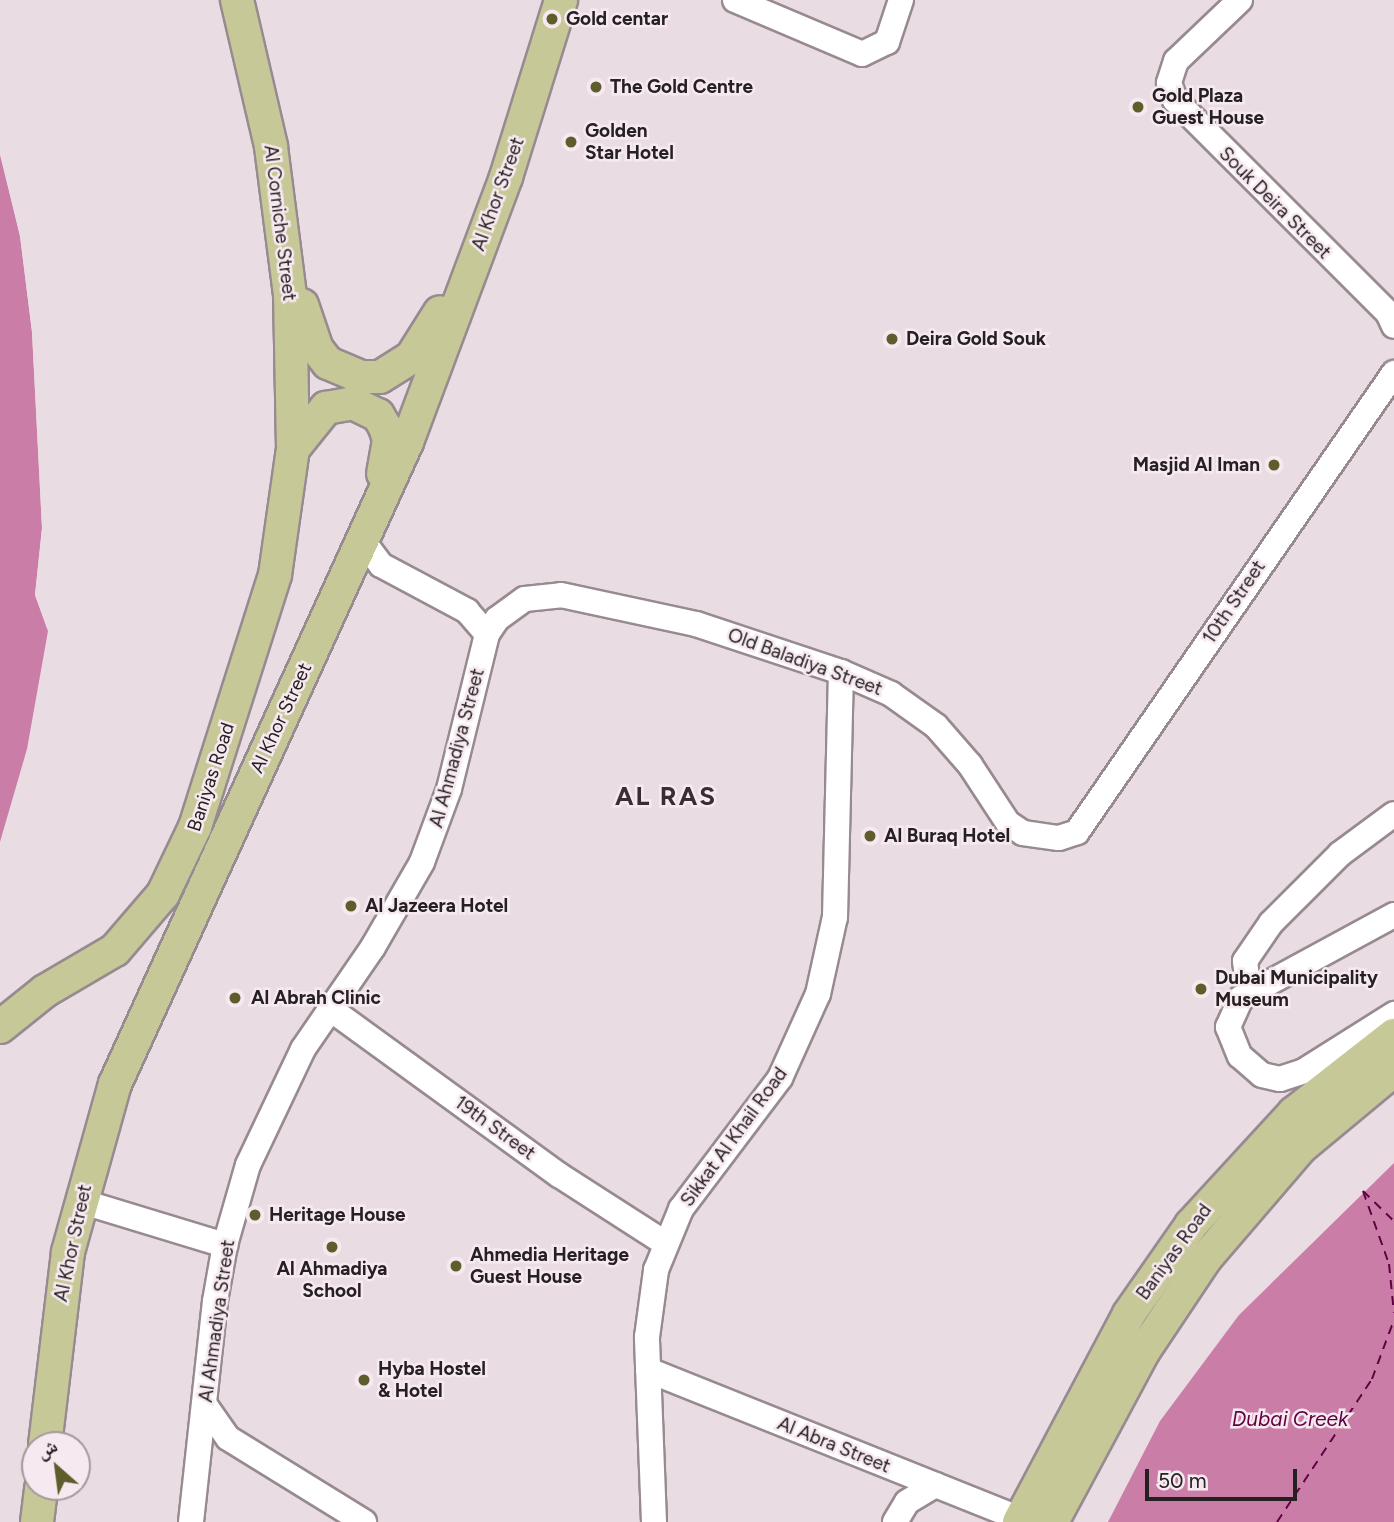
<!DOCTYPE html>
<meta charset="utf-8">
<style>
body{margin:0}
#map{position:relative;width:1394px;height:1522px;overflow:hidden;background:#eadce3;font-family:Figtree,"Noto Naskh Arabic",sans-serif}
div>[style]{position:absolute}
.water>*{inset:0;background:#ca7ea7}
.pier>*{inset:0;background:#eadce3}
.ferry>*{height:2px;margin-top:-1px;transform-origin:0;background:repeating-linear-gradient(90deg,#600042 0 9px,transparent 0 16px)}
.roads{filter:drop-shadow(2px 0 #978a90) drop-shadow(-2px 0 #978a90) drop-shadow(0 2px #978a90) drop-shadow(0 -2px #978a90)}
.minor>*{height:24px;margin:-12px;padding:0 12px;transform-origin:12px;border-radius:12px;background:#fff}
.major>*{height:32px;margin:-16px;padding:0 16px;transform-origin:16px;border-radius:16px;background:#c7c897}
.dots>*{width:19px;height:19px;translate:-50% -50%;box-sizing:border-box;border:4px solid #f7e9f0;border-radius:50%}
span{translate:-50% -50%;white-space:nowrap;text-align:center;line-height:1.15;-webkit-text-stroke:5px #f7e9f0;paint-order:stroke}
.poi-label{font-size:19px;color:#252022;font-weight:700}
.left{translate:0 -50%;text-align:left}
.right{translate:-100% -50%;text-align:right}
.street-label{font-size:19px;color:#252022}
.water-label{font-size:21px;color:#600042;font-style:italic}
.district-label{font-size:26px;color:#372d32;font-weight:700;letter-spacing:2px}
.north{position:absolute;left:21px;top:1431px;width:70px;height:70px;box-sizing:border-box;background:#f7e9f0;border:2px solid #a3999e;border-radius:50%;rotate:332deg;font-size:19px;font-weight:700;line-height:28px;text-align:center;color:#252022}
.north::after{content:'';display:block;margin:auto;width:24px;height:32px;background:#5d5e2b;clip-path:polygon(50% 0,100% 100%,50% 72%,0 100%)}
.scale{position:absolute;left:1145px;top:1469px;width:152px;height:32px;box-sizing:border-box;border:4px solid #252022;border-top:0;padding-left:9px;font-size:21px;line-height:24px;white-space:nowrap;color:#252022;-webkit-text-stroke:5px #f7e9f0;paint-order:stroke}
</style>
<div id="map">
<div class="water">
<i style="clip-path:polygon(0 155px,20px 236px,32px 332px,42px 528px,35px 595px,48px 631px,27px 749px,0 842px)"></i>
<i style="clip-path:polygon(1394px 1163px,1394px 1522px,1108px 1522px,1160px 1421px,1239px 1315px)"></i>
</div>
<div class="pier">
<i style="clip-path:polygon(0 152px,12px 179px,23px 235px,36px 331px,45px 528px,39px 595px,48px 631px,35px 595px,42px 528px,32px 332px,20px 236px)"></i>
</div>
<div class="ferry">
<i style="left:1363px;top:1191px;width:77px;rotate:70.4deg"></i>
<i style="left:1389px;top:1264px;width:49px;rotate:84.2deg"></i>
<i style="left:1363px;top:1191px;width:43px;rotate:44.1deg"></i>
<i style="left:1277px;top:1522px;width:172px;rotate:-56.4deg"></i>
<i style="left:1372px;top:1379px;width:63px;rotate:-69.6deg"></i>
</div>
<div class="roads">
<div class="minor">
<i style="left:735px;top:0;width:138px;rotate:23deg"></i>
<i style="left:862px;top:54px;width:28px;rotate:-26deg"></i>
<i style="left:887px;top:42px;width:44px;rotate:-71.6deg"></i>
<i style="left:1240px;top:0;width:88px;rotate:136.4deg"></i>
<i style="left:1176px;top:61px;width:23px;rotate:108deg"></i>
<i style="left:1169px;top:83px;width:18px;rotate:71deg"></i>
<i style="left:1175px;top:100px;width:301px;rotate:45deg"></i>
<i style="left:1388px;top:313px;width:14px;rotate:65deg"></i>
<i style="left:363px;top:541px;width:30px;rotate:53deg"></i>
<i style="left:381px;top:565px;width:98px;rotate:28.1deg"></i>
<i style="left:467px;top:611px;width:30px;rotate:49deg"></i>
<i style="left:1394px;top:915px;width:174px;rotate:151.5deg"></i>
<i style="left:1241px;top:998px;width:32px;rotate:114deg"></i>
<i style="left:1228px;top:1027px;width:31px;rotate:68deg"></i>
<i style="left:1240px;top:1056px;width:29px;rotate:41deg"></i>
<i style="left:1262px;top:1075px;width:18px;rotate:13deg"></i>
<i style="left:1280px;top:1079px;width:25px;rotate:-18deg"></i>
<i style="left:1304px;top:1071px;width:107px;rotate:-32.3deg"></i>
<i style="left:1259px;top:988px;width:16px;rotate:-137deg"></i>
<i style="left:1247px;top:977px;width:16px;rotate:-97deg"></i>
<i style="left:1245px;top:961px;width:46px;rotate:-55.6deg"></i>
<i style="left:1271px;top:923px;width:98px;rotate:-45deg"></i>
<i style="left:1340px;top:854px;width:67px;rotate:-36.5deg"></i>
<i style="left:329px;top:1008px;width:284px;rotate:36deg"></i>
<i style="left:559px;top:1175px;width:126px;rotate:32.7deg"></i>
<i style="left:80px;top:1201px;width:152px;rotate:16.9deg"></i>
<i style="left:648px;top:1370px;width:401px;rotate:21.8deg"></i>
<i style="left:205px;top:1405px;width:40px;rotate:55.1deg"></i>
<i style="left:228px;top:1438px;width:160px;rotate:31.7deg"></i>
<i style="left:191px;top:1522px;width:222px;rotate:-83.8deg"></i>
<i style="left:215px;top:1301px;width:57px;rotate:-79.9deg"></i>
<i style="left:225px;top:1245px;width:83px;rotate:-74deg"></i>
<i style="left:248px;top:1165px;width:128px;rotate:-64.6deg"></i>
<i style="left:303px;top:1049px;width:124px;rotate:-55.5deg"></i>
<i style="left:373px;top:947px;width:98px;rotate:-60deg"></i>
<i style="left:422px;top:862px;width:78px;rotate:-69.7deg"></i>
<i style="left:449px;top:789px;width:160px;rotate:-76.2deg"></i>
<i style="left:487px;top:634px;width:18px;rotate:-56deg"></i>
<i style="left:497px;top:619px;width:34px;rotate:-36deg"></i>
<i style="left:525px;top:599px;width:36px;rotate:-6deg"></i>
<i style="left:561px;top:595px;width:138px;rotate:12.1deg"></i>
<i style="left:696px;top:624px;width:153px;rotate:18.3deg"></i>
<i style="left:841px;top:672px;width:55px;rotate:23.7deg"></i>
<i style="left:891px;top:694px;width:55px;rotate:35.4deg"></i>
<i style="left:936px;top:726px;width:52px;rotate:48.9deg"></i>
<i style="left:970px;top:765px;width:69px;rotate:56.8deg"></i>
<i style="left:1008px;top:823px;width:18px;rotate:34deg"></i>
<i style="left:1023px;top:833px;width:36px;rotate:8deg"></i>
<i style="left:1059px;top:838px;width:19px;rotate:-18deg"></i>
<i style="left:1077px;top:832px;width:558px;rotate:-55.37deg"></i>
<i style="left:654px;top:1522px;width:185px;rotate:-92.2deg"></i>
<i style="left:647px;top:1337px;width:68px;rotate:-82.3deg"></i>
<i style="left:656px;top:1270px;width:66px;rotate:-67.7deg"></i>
<i style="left:681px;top:1209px;width:164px;rotate:-52.9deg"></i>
<i style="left:780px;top:1078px;width:92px;rotate:-65.7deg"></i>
<i style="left:818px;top:994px;width:79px;rotate:-77.6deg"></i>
<i style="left:835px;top:917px;width:245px;rotate:-88.6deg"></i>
<i style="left:895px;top:1522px;width:23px;rotate:-59deg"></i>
<i style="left:907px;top:1502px;width:33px;rotate:-31deg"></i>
</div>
<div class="major">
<i style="left:302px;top:305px;width:46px;rotate:71.2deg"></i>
<i style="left:317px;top:349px;width:18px;rotate:52deg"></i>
<i style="left:328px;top:363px;width:36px;rotate:23deg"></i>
<i style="left:361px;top:377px;width:19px"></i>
<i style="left:380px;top:377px;width:36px;rotate:-32deg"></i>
<i style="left:411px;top:358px;width:54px;rotate:-57.8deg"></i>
<i style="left:293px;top:449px;width:53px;rotate:-51.2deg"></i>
<i style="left:326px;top:408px;width:27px;rotate:-10deg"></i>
<i style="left:353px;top:403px;width:28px;rotate:26deg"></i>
<i style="left:378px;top:415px;width:14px;rotate:60deg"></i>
<i style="left:385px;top:427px;width:14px;rotate:73deg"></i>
<i style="left:389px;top:440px;width:34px;rotate:100deg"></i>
<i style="left:0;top:1027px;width:58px;rotate:-38.7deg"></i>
<i style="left:45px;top:991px;width:81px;rotate:-30.4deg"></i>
<i style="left:115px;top:950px;width:74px;rotate:-49.4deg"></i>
<i style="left:163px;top:894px;width:74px;rotate:-64.5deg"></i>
<i style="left:195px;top:827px;width:264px;rotate:-72.4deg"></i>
<i style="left:275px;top:575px;width:127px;rotate:-81.9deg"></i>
<i style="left:293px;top:449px;width:154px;rotate:-91.1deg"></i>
<i style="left:290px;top:295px;width:150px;rotate:-97.3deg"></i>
<i style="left:271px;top:146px;width:150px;rotate:-103.1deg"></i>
<i style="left:45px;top:1445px;width:194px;rotate:-83.2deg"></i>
<i style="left:68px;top:1252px;width:174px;rotate:-74.4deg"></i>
<i style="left:115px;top:1084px;width:705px;rotate:-65.54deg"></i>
<i style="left:407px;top:442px;width:283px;rotate:-69.5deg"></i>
<i style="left:506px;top:177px;width:185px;rotate:-72.7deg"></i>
<i style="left:37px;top:1522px;width:35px;rotate:-83deg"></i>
<i style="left:1019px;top:1522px;width:235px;rotate:-62.1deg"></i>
<i style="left:1129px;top:1314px;width:108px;rotate:-55.1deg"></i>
<i style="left:1191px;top:1225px;width:152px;rotate:-47.4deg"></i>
<i style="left:1294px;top:1113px;width:127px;rotate:-38deg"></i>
<i style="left:1052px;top:1522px;width:193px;rotate:-61.8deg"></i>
<i style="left:1143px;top:1352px;width:112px;rotate:-56.3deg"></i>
<i style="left:1205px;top:1259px;width:146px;rotate:-49.4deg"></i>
<i style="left:1300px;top:1148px;width:122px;rotate:-39.7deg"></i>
</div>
</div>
<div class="dots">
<i style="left:552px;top:19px;background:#5d5e2b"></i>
<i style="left:596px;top:87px;background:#5d5e2b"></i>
<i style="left:1138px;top:107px;background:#5d5e2b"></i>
<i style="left:571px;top:142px;background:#5d5e2b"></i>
<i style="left:892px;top:339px;background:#5d5e2b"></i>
<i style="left:1274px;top:465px;background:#5d5e2b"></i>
<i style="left:870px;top:836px;background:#5d5e2b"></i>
<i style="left:351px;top:906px;background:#5d5e2b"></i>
<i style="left:1201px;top:989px;background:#5d5e2b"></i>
<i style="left:235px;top:998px;background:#5d5e2b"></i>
<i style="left:255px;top:1215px;background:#5d5e2b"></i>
<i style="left:332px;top:1247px;background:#5d5e2b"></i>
<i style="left:456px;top:1266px;background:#5d5e2b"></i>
<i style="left:364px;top:1380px;background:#5d5e2b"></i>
</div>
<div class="poi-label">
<span class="left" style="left:566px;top:19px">Gold centar</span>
<span class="left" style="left:610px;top:87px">The Gold Centre</span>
<span class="left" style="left:1152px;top:107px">Gold Plaza<br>Guest House</span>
<span class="left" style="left:585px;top:142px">Golden<br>Star Hotel</span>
<span class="left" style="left:906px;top:339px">Deira Gold Souk</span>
<span class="right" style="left:1260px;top:465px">Masjid Al Iman</span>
<span class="left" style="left:884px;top:836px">Al Buraq Hotel</span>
<span class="left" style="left:365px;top:906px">Al Jazeera Hotel</span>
<span class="left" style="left:1215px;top:989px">Dubai Municipality<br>Museum</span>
<span class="left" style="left:251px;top:998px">Al Abrah Clinic</span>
<span class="left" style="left:269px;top:1215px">Heritage House</span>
<span class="left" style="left:470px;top:1266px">Ahmedia Heritage<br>Guest House</span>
<span style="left:332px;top:1280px">Al Ahmadiya<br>School</span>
<span class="left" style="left:378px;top:1380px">Hyba Hostel<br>&amp; Hotel</span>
</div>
<div class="street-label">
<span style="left:498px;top:194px;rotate:-70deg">Al Khor Street</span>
<span style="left:1275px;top:203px;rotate:45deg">Souk Deira Street</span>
<span style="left:280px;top:223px;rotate:83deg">Al Corniche Street</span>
<span style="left:1234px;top:602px;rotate:-56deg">10th Street</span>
<span style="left:805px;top:662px;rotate:20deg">Old Baladiya Street</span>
<span style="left:281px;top:718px;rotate:-65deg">Al Khor Street</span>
<span style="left:457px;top:748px;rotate:-75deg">Al Ahmadiya Street</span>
<span style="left:211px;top:777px;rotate:-72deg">Baniyas Road</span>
<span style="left:495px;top:1128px;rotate:36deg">19th Street</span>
<span style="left:734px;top:1137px;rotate:-54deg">Sikkat Al Khail Road</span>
<span style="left:73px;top:1243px;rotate:-78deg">Al Khor Street</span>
<span style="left:1174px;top:1252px;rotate:-54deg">Baniyas Road</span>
<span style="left:217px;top:1321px;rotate:-82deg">Al Ahmadiya Street</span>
<span style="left:834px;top:1445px;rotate:22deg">Al Abra Street</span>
</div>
<div class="water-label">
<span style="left:1290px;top:1419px">Dubai Creek</span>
</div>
<div class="district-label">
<span style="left:666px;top:797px">AL RAS</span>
</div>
<div class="north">ش</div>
<div class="scale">50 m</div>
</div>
